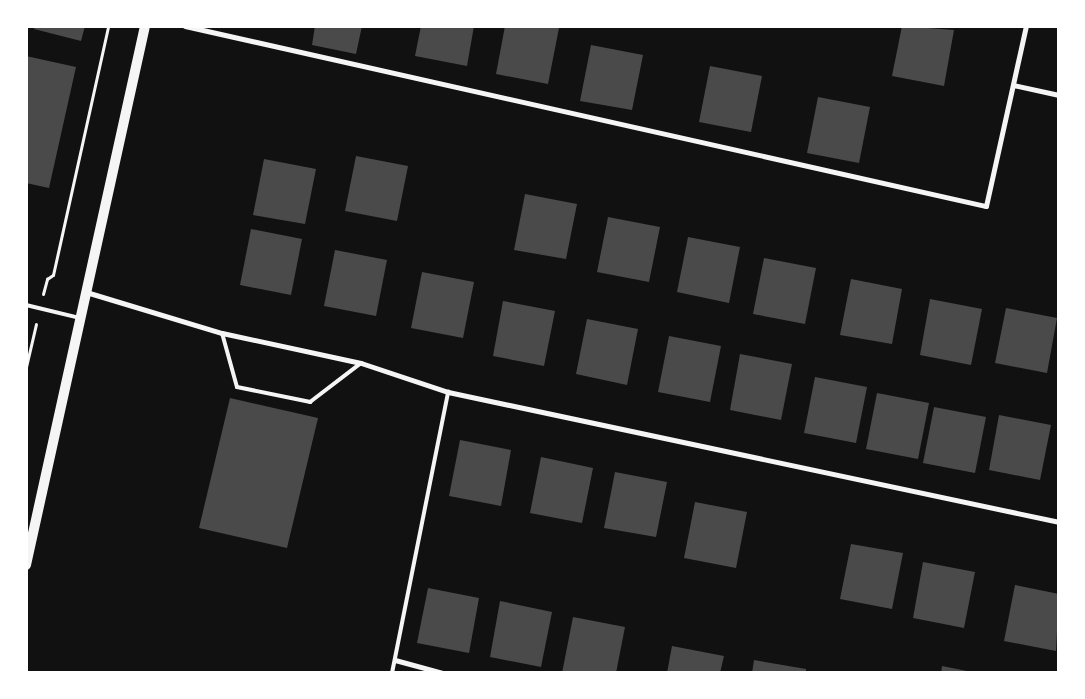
<!DOCTYPE html>
<style>
body{margin:0}
#map{position:relative;width:1085px;height:699px;overflow:hidden;background:#111;font-family:Mulish,sans-serif}
div>[style]{position:absolute}
.building>*{inset:0;background:#4a4a4a}
.path>*{height:3px;margin:-1.5px;padding:0 1.5px;transform-origin:1.5px;border-radius:1.5px;background:#f5f5f5}
.service>*{height:4px;margin:-2px;padding:0 2px;transform-origin:2px;border-radius:2px;background:#f5f5f5}
.minor>*{height:5px;margin:-2.5px;padding:0 2.5px;transform-origin:2.5px;border-radius:2.5px;background:#f5f5f5}
.secondary>*{height:10px;margin:-5px;padding:0 5px;transform-origin:5px;border-radius:5px;background:#f5f5f5}
span{translate:-50% -50%;white-space:nowrap;text-align:center;line-height:1.15;-webkit-text-stroke:4px #fff;paint-order:stroke}
.frame{position:absolute;inset:0;border:28px solid #fff;pointer-events:none}
</style>
<div id="map">
<div class="building">
<i style="clip-path:polygon(35px 26px,85px 26px,81px 41px,34px 29px)"></i>
<i style="clip-path:polygon(315px 26px,362px 26px,356px 54px,312px 45px)"></i>
<i style="clip-path:polygon(421px 26px,474px 26px,467px 66px,415px 56px)"></i>
<i style="clip-path:polygon(505px 26px,559px 28px,548px 84px,496px 74px)"></i>
<i style="clip-path:polygon(902px 26px,954px 30px,944px 86px,892px 76px)"></i>
<i style="clip-path:polygon(591px 45px,643px 55px,632px 110px,580px 101px)"></i>
<i style="clip-path:polygon(26px 56px,76px 67px,49px 188px,26px 183px)"></i>
<i style="clip-path:polygon(710px 66px,762px 76px,751px 132px,699px 122px)"></i>
<i style="clip-path:polygon(818px 97px,870px 107px,859px 163px,807px 153px)"></i>
<i style="clip-path:polygon(356px 156px,408px 166px,397px 221px,345px 211px)"></i>
<i style="clip-path:polygon(264px 159px,316px 169px,305px 224px,253px 215px)"></i>
<i style="clip-path:polygon(525px 194px,577px 204px,566px 259px,514px 250px)"></i>
<i style="clip-path:polygon(608px 217px,660px 227px,649px 282px,597px 272px)"></i>
<i style="clip-path:polygon(251px 229px,302px 239px,291px 295px,240px 285px)"></i>
<i style="clip-path:polygon(688px 237px,740px 247px,729px 303px,677px 292px)"></i>
<i style="clip-path:polygon(335px 250px,387px 260px,376px 316px,324px 306px)"></i>
<i style="clip-path:polygon(764px 258px,816px 268px,805px 324px,753px 314px)"></i>
<i style="clip-path:polygon(422px 272px,474px 282px,463px 338px,411px 328px)"></i>
<i style="clip-path:polygon(851px 279px,902px 289px,892px 344px,840px 335px)"></i>
<i style="clip-path:polygon(930px 299px,982px 309px,971px 365px,920px 355px)"></i>
<i style="clip-path:polygon(503px 301px,555px 311px,544px 366px,493px 356px)"></i>
<i style="clip-path:polygon(1006px 308px,1057px 318px,1047px 373px,995px 363px)"></i>
<i style="clip-path:polygon(587px 319px,638px 329px,627px 385px,576px 374px)"></i>
<i style="clip-path:polygon(669px 336px,721px 346px,710px 402px,658px 392px)"></i>
<i style="clip-path:polygon(740px 354px,792px 364px,781px 420px,730px 410px)"></i>
<i style="clip-path:polygon(815px 377px,867px 387px,856px 443px,804px 433px)"></i>
<i style="clip-path:polygon(877px 393px,929px 403px,918px 459px,866px 449px)"></i>
<i style="clip-path:polygon(230px 398px,318px 418px,287px 548px,199px 528px)"></i>
<i style="clip-path:polygon(934px 407px,986px 417px,975px 473px,923px 463px)"></i>
<i style="clip-path:polygon(999px 415px,1051px 425px,1040px 480px,989px 470px)"></i>
<i style="clip-path:polygon(460px 440px,511px 450px,501px 506px,449px 496px)"></i>
<i style="clip-path:polygon(541px 457px,593px 468px,582px 523px,530px 513px)"></i>
<i style="clip-path:polygon(615px 472px,667px 482px,656px 537px,604px 528px)"></i>
<i style="clip-path:polygon(695px 502px,747px 512px,736px 568px,684px 558px)"></i>
<i style="clip-path:polygon(851px 544px,903px 553px,892px 609px,840px 599px)"></i>
<i style="clip-path:polygon(923px 562px,975px 572px,964px 628px,913px 618px)"></i>
<i style="clip-path:polygon(1015px 585px,1059px 594px,1056px 651px,1004px 641px)"></i>
<i style="clip-path:polygon(428px 588px,479px 598px,469px 653px,417px 643px)"></i>
<i style="clip-path:polygon(500px 601px,552px 612px,541px 667px,490px 657px)"></i>
<i style="clip-path:polygon(573px 617px,625px 627px,616px 673px,562px 673px)"></i>
<i style="clip-path:polygon(672px 646px,724px 656px,720px 673px,667px 673px)"></i>
<i style="clip-path:polygon(754px 660px,806px 669px,806px 673px,752px 673px)"></i>
<i style="clip-path:polygon(942px 666px,972px 672px,972px 673px,941px 673px)"></i>
</div>
<div class="path">
<i style="left:43px;top:294px;width:16px;rotate:-75deg"></i>
<i style="left:47px;top:279px;width:7px;rotate:-34deg"></i>
<i style="left:53px;top:275px;width:255px;rotate:-77.5deg"></i>
<i style="left:26px;top:367px;width:44px;rotate:-76.9deg"></i>
</div>
<div class="service">
<i style="left:26px;top:305px;width:56px;rotate:13.5deg"></i>
<i style="left:222px;top:333px;width:56px;rotate:74.5deg"></i>
<i style="left:237px;top:387px;width:75px;rotate:11.6deg"></i>
<i style="left:310px;top:402px;width:64px;rotate:-37.4deg"></i>
<i style="left:392px;top:673px;width:287px;rotate:-78.7deg"></i>
</div>
<div class="minor">
<i style="left:185px;top:26px;width:821px;rotate:12.67deg"></i>
<i style="left:986px;top:206px;width:184px;rotate:-77.5deg"></i>
<i style="left:1013px;top:85px;width:47px;rotate:12.3deg"></i>
<i style="left:86px;top:292px;width:142px;rotate:16.8deg"></i>
<i style="left:222px;top:333px;width:142px;rotate:12.2deg"></i>
<i style="left:361px;top:363px;width:92px;rotate:18.4deg"></i>
<i style="left:448px;top:392px;width:625px;rotate:12.01deg"></i>
<i style="left:395px;top:660px;width:50px;rotate:15.2deg"></i>
</div>
<div class="secondary">
<i style="left:26px;top:565px;width:552px;rotate:-77.55deg"></i>
</div>
<div class="frame"></div>
</div>
